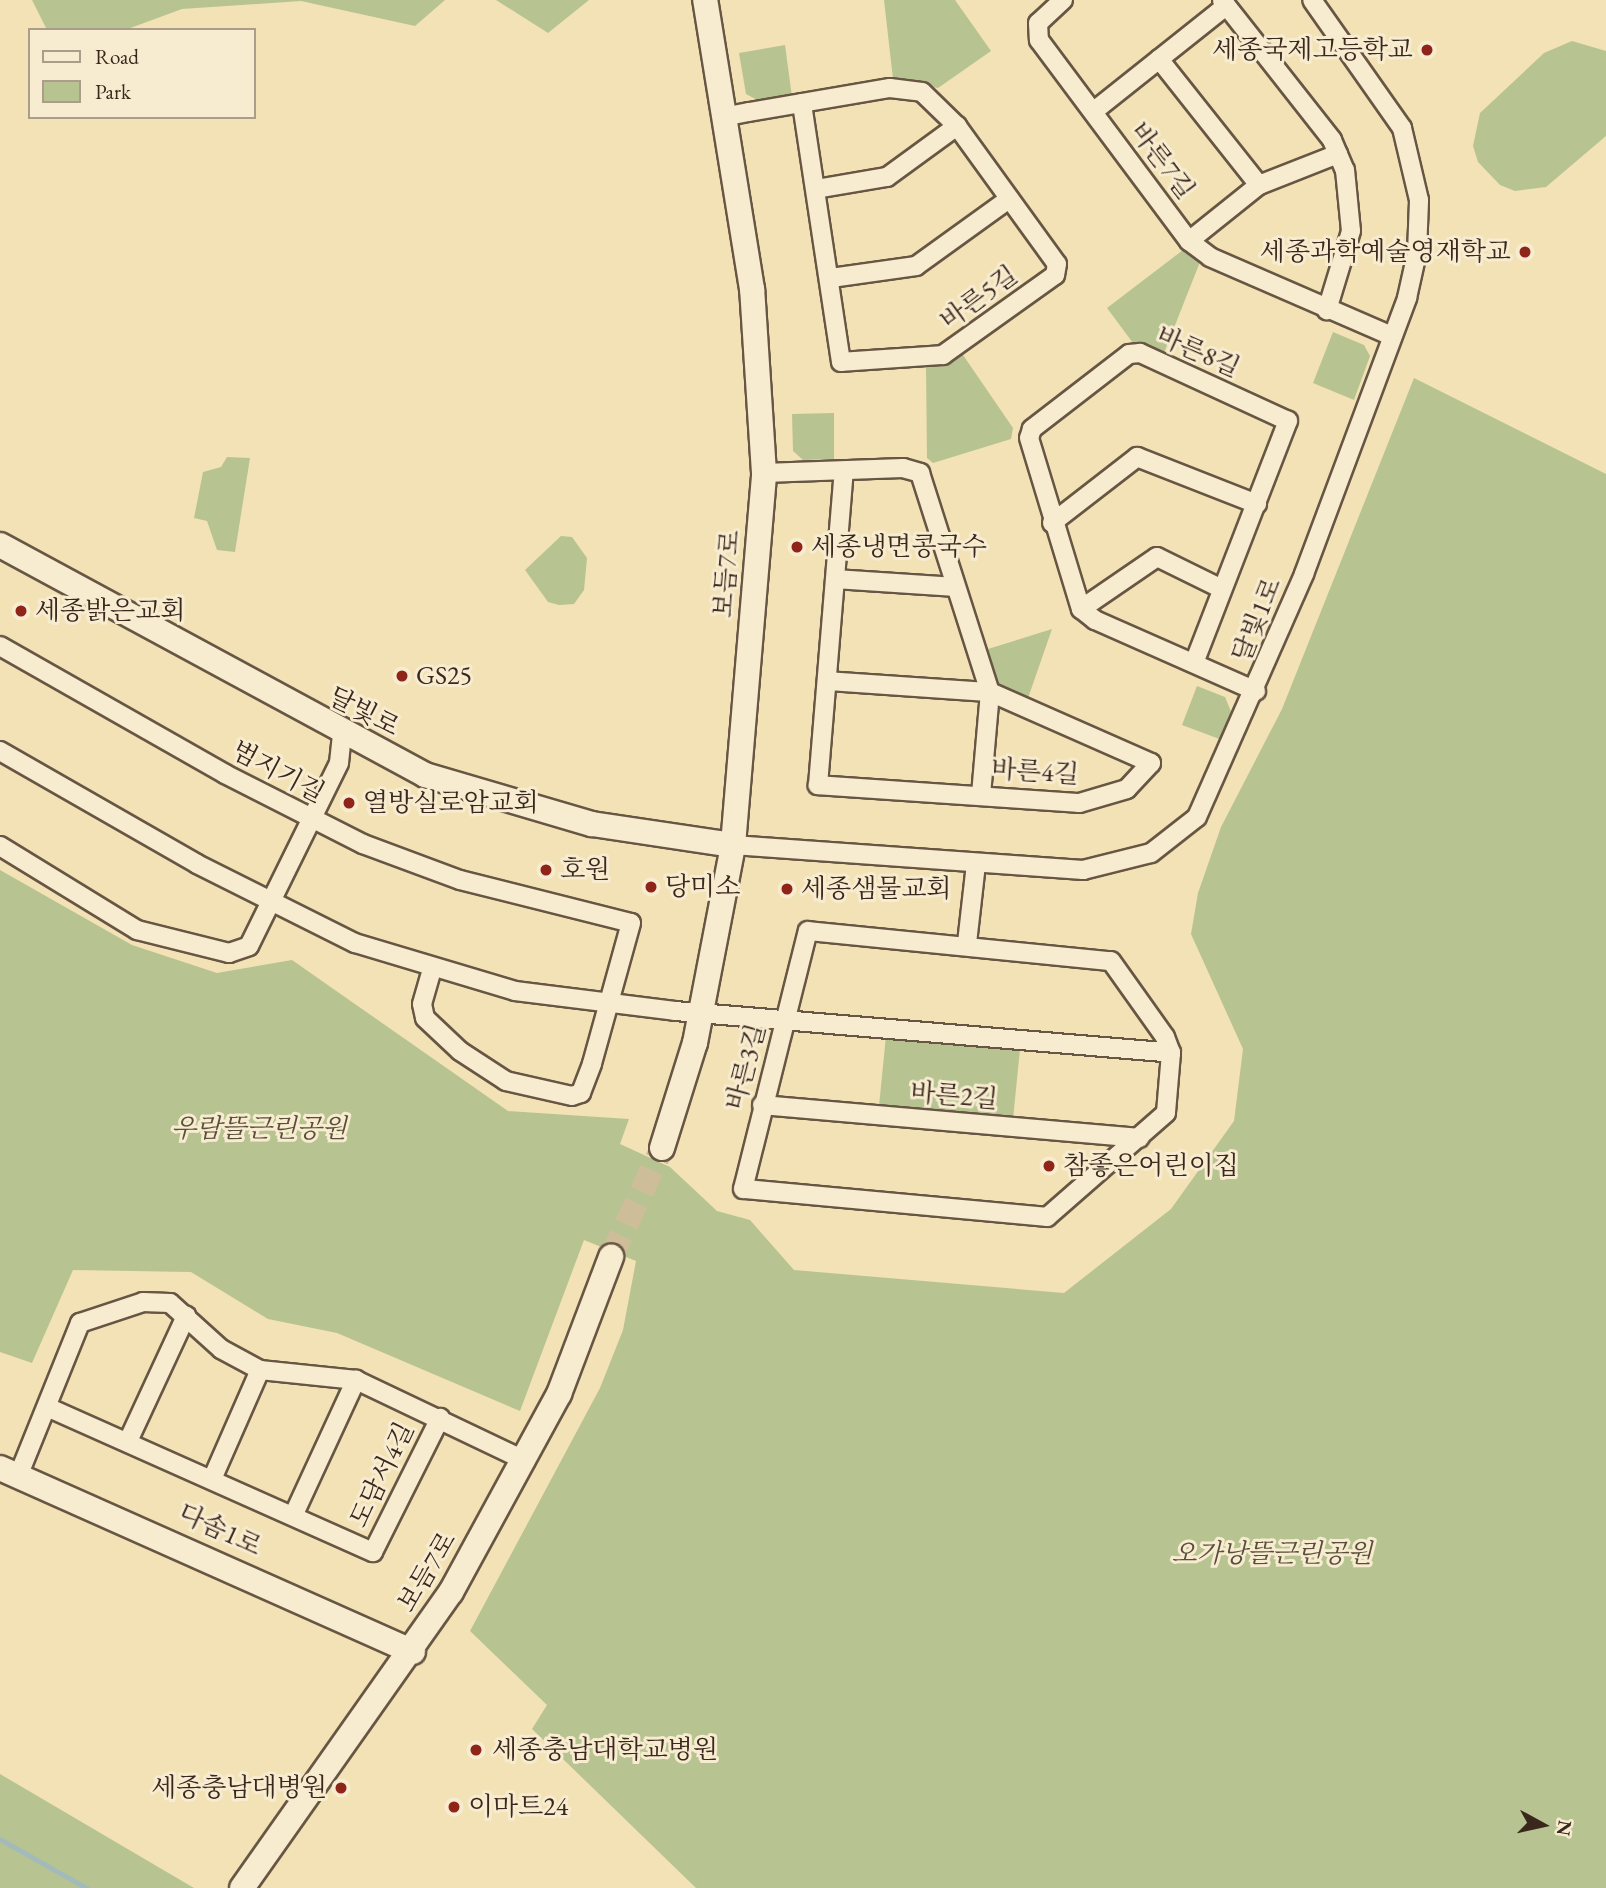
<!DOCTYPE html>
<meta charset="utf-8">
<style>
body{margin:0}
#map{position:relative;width:1606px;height:1888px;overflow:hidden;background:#f2e2b6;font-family:"EB Garamond","Noto Serif KR",serif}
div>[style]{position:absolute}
.green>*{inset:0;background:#b7c491}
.stream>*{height:4.5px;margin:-2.25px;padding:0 2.25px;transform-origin:2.25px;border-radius:2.25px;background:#a2baba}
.secondary-tunnel>*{height:24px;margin-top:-12px;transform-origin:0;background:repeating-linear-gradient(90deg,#cdbd98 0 24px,transparent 0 36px)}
.roads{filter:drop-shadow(2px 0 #685644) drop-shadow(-2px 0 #685644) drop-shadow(0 2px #685644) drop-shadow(0 -2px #685644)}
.street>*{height:18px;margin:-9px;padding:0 9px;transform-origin:9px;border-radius:9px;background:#f7ecd0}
.secondary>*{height:24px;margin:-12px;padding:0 12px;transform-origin:12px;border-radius:12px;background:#f7ecd0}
.dots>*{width:19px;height:19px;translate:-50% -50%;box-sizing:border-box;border:4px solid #f7ecd0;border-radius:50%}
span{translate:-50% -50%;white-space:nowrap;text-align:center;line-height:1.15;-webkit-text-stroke:6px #f7ecd0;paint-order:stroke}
.poi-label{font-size:26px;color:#3a271e}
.right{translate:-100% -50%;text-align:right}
.left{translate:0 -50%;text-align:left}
.street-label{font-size:26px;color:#3a271e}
.park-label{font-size:26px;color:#594e3b;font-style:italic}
.legend{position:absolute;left:28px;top:28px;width:228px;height:91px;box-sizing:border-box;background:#f7ecd0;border:2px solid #ab9d89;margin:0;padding:9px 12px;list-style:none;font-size:21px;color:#3a271e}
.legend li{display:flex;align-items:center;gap:14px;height:35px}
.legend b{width:35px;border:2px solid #ab9d89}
.north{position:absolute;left:1508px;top:1790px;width:70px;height:70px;-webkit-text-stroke:5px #f7ecd0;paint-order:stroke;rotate:98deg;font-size:19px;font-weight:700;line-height:28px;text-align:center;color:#3a271e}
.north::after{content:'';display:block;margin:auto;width:24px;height:32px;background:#3a271e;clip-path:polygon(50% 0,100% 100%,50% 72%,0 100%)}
</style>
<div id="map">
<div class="green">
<i style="clip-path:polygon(32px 0,445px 0,415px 26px,301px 1px,182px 9px,125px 30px,47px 30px)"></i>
<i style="clip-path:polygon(496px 0,589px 0,548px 33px)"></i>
<i style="clip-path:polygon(884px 0,955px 0,991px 51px,938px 88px,893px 79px)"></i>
<i style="clip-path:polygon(1572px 41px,1606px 51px,1606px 136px,1546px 187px,1515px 191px,1500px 185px,1478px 162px,1473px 146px,1480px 113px,1544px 53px)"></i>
<i style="clip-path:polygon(785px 45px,792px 97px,761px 102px,746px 94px,739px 53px)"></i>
<i style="clip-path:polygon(1183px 250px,1200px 262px,1164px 353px,1133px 343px,1107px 308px)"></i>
<i style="clip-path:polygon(1333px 332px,1364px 345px,1370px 356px,1354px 400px,1313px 383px)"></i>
<i style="clip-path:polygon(963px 355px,1013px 428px,1011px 439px,933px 463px,927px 458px,926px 367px)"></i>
<i style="clip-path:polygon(1414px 378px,1606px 474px,1606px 1888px,696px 1888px,532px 1729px,547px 1705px,470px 1631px,600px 1388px,623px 1330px,636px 1261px,584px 1240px,520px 1411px,337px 1333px,268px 1319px,191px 1272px,73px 1270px,32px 1363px,0 1352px,0 870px,132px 945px,217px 973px,292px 960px,508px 1111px,629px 1119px,620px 1144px,670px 1167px,717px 1211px,750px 1220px,794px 1270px,1064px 1293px,1171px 1209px,1234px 1121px,1243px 1049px,1191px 934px,1198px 893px,1221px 827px,1282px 709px)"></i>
<i style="clip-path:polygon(834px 413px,834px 459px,803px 460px,793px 451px,792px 414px)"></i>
<i style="clip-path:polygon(227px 457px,250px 458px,235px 552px,217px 550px,207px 521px,194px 518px,203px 472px,221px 467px)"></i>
<i style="clip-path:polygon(561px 536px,572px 537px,587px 558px,584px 590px,574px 604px,559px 605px,548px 602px,525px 570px)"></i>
<i style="clip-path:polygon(1052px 629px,1027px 701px,1008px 692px,998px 683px,988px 649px)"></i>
<i style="clip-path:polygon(1197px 686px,1225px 697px,1232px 714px,1222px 740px,1182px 725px)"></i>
<i style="clip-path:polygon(886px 1036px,1020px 1049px,1013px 1119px,879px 1106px)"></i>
<i style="clip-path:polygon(0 1774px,194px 1888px,0 1888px)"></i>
</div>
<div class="stream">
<i style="left:0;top:1839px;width:100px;rotate:29.4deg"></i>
</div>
<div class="secondary-tunnel">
<i style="left:611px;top:1257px;width:120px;rotate:-64.9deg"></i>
</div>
<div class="roads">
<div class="street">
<i style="left:1063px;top:0;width:34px;rotate:137deg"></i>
<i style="left:1038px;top:23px;width:17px;rotate:87deg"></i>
<i style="left:1039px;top:40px;width:251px;rotate:53.3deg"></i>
<i style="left:1189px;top:241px;width:26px;rotate:37deg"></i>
<i style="left:1210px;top:257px;width:198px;rotate:23.5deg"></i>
<i style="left:1222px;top:0;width:178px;rotate:51.8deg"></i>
<i style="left:1332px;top:140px;width:33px;rotate:67deg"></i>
<i style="left:1345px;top:170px;width:61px;rotate:84.4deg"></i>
<i style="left:1351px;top:231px;width:83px;rotate:106.9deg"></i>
<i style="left:1159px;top:59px;width:161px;rotate:51.6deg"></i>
<i style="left:1094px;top:111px;width:169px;rotate:-38.5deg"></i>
<i style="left:723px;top:117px;width:26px;rotate:-11deg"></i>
<i style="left:749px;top:112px;width:143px;rotate:-9.7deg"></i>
<i style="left:890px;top:88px;width:32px;rotate:7deg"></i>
<i style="left:922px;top:92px;width:49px;rotate:44.2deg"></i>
<i style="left:957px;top:126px;width:170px;rotate:54.1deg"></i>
<i style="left:1057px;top:264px;width:11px;rotate:100deg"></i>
<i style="left:1055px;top:275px;width:138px;rotate:144.5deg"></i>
<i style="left:943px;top:355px;width:102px;rotate:176.1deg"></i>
<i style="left:841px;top:362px;width:262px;rotate:-98.6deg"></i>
<i style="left:816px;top:189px;width:72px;rotate:-9.6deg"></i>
<i style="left:887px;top:177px;width:87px;rotate:-36.1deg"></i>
<i style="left:1189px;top:241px;width:90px;rotate:-38.7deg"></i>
<i style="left:1259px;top:185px;width:85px;rotate:-21.4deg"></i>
<i style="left:831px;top:278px;width:86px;rotate:-8deg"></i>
<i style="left:916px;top:266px;width:115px;rotate:-35.8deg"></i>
<i style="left:764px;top:473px;width:139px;rotate:-2.1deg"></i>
<i style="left:903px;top:468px;width:18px;rotate:16deg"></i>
<i style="left:920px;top:473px;width:230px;rotate:72.3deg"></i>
<i style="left:990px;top:692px;width:103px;rotate:95deg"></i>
<i style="left:1052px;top:523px;width:108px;rotate:-37.8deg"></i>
<i style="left:1137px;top:457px;width:129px;rotate:21.4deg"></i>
<i style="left:836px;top:579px;width:119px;rotate:3.8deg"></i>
<i style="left:1081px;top:609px;width:92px;rotate:-34.4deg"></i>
<i style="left:1157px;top:557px;width:72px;rotate:26.2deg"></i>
<i style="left:0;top:646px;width:259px;rotate:29.6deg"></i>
<i style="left:225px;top:774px;width:155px;rotate:26.9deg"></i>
<i style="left:363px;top:844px;width:103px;rotate:20.4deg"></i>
<i style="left:460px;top:880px;width:176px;rotate:14.1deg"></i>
<i style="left:631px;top:923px;width:146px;rotate:105.5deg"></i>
<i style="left:592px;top:1064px;width:31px;rotate:111deg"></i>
<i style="left:581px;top:1093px;width:9px;rotate:162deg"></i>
<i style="left:572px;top:1096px;width:68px;rotate:-167.2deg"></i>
<i style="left:506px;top:1081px;width:55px;rotate:-146.9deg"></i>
<i style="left:460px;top:1051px;width:48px;rotate:-136.7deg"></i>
<i style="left:425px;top:1018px;width:14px;rotate:-102deg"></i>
<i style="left:422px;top:1004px;width:37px;rotate:-74deg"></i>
<i style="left:1194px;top:663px;width:260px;rotate:-68.8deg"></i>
<i style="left:1288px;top:421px;width:163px;rotate:-155.3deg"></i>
<i style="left:1140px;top:353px;width:11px;rotate:175deg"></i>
<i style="left:1129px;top:354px;width:123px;rotate:142.3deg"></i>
<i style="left:1032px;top:429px;width:9px;rotate:108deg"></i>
<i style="left:1029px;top:438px;width:179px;rotate:73.1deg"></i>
<i style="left:1081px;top:609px;width:18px;rotate:38deg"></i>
<i style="left:1095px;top:620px;width:176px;rotate:23.8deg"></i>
<i style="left:827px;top:681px;width:163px;rotate:3.9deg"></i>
<i style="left:990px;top:692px;width:176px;rotate:23.8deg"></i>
<i style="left:1151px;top:763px;width:35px;rotate:133deg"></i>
<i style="left:1127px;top:789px;width:50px;rotate:163.7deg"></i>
<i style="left:1079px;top:803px;width:262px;rotate:-176.1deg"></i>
<i style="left:818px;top:785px;width:315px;rotate:-85.3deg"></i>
<i style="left:0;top:751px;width:227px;rotate:29.8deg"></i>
<i style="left:197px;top:864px;width:177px;rotate:26.6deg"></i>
<i style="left:355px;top:943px;width:167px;rotate:16.7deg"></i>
<i style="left:515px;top:991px;width:161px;rotate:7.1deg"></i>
<i style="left:675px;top:1011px;width:498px;rotate:4.8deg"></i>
<i style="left:733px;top:845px;width:351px;rotate:4.1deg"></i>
<i style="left:1083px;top:870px;width:70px;rotate:-14deg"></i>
<i style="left:1151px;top:853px;width:58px;rotate:-38deg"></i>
<i style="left:1197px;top:817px;width:266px;rotate:-66.2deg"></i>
<i style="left:1304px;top:574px;width:295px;rotate:-69.5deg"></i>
<i style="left:1407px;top:298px;width:46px;rotate:-77.5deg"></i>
<i style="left:1417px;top:253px;width:53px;rotate:-87.8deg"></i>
<i style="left:1419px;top:200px;width:74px;rotate:-103.3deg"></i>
<i style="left:1402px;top:128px;width:156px;rotate:-125.1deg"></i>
<i style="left:0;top:846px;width:161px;rotate:31.5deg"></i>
<i style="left:137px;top:930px;width:95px;rotate:14deg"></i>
<i style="left:229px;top:953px;width:21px;rotate:-19deg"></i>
<i style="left:249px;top:946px;width:204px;rotate:-63.8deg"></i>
<i style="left:339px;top:763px;width:28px;rotate:-84deg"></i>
<i style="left:808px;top:931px;width:304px;rotate:5.7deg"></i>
<i style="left:1111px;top:961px;width:93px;rotate:54.6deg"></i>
<i style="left:1165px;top:1037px;width:17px;rotate:69deg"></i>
<i style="left:1171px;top:1053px;width:60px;rotate:94.8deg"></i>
<i style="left:1166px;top:1113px;width:158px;rotate:138.8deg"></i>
<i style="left:1047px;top:1217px;width:305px;rotate:-174.7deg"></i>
<i style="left:743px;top:1189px;width:266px;rotate:-75.9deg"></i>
<i style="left:967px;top:943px;width:80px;rotate:-83.5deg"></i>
<i style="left:762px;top:1105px;width:379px;rotate:5deg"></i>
<i style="left:47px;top:1407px;width:357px;rotate:24deg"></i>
<i style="left:373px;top:1552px;width:150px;rotate:-63.4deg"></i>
<i style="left:129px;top:1439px;width:136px;rotate:-65.1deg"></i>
<i style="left:19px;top:1474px;width:163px;rotate:-68deg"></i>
<i style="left:80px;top:1323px;width:66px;rotate:-18.4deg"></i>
<i style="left:143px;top:1302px;width:27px;rotate:2deg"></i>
<i style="left:170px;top:1303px;width:69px;rotate:42deg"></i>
<i style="left:221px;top:1349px;width:44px;rotate:28.3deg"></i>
<i style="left:260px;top:1370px;width:97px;rotate:5.9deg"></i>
<i style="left:356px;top:1380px;width:188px;rotate:25.5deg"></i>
<i style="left:213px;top:1477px;width:117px;rotate:-66.3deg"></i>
<i style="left:294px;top:1514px;width:148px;rotate:-65.2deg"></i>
</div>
<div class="secondary">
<i style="left:0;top:545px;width:483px;rotate:28.4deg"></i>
<i style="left:425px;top:775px;width:174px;rotate:16.4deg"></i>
<i style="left:592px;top:824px;width:143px;rotate:8.5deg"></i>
<i style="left:662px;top:1148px;width:110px;rotate:-72.6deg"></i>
<i style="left:695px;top:1043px;width:202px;rotate:-79.1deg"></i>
<i style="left:733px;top:845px;width:373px;rotate:-85.2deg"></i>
<i style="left:764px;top:473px;width:184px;rotate:-93.7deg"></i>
<i style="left:752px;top:289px;width:293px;rotate:-99.2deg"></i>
<i style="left:0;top:1468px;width:452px;rotate:24deg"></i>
<i style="left:242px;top:1888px;width:362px;rotate:-54.8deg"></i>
<i style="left:451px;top:1592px;width:226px;rotate:-61.4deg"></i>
<i style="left:559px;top:1394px;width:147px;rotate:-69.2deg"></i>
</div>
</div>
<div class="dots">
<i style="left:1427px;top:50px;background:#8f2418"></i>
<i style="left:1525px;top:252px;background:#8f2418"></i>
<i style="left:797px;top:547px;background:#8f2418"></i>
<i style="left:21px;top:611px;background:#8f2418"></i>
<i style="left:402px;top:676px;background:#8f2418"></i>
<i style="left:349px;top:803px;background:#8f2418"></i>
<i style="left:546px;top:870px;background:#8f2418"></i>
<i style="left:651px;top:887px;background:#8f2418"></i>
<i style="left:787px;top:889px;background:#8f2418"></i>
<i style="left:1049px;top:1166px;background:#8f2418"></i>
<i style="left:476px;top:1750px;background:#8f2418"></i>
<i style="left:341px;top:1788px;background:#8f2418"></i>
<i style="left:454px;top:1807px;background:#8f2418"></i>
</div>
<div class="poi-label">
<span class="right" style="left:1413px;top:50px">세종국제고등학교</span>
<span class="right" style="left:1511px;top:252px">세종과학예술영재학교</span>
<span class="left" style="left:811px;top:547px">세종냉면콩국수</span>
<span class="left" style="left:35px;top:611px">세종밝은교회</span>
<span class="left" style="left:416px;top:676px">GS25</span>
<span class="left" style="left:363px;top:803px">열방실로암교회</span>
<span class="left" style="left:560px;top:870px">호원</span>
<span class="left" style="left:665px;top:887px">당미소</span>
<span class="left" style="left:801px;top:889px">세종샘물교회</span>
<span class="left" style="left:1063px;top:1166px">참좋은어린이집</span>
<span class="left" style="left:492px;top:1750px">세종충남대학교병원</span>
<span class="right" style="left:327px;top:1788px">세종충남대병원</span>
<span class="left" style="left:468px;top:1807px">이마트24</span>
</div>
<div class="street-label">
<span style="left:1162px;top:161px;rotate:53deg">바른7길</span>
<span style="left:979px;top:298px;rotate:-36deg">바른5길</span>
<span style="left:1198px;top:352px;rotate:24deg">바른8길</span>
<span style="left:727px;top:574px;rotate:-85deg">보듬7로</span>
<span style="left:1257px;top:620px;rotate:-68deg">달빛1로</span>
<span style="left:364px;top:712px;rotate:27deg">달빛로</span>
<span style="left:278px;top:772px;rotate:28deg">범지기길</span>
<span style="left:1035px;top:772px;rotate:4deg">바른4길</span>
<span style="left:746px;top:1067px;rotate:-75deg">바른3길</span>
<span style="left:954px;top:1096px;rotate:5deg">바른2길</span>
<span style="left:382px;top:1475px;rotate:-64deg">도담서4길</span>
<span style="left:220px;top:1530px;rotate:25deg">다솜1로</span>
<span style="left:427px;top:1572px;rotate:-59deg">보듬7로</span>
</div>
<div class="park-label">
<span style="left:259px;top:1129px">우람뜰근린공원</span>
<span style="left:1272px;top:1554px">오가낭뜰근린공원</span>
</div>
<ul class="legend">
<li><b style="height:9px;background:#f7ecd0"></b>Road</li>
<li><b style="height:19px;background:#b7c491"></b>Park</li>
</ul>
<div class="north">N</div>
</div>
